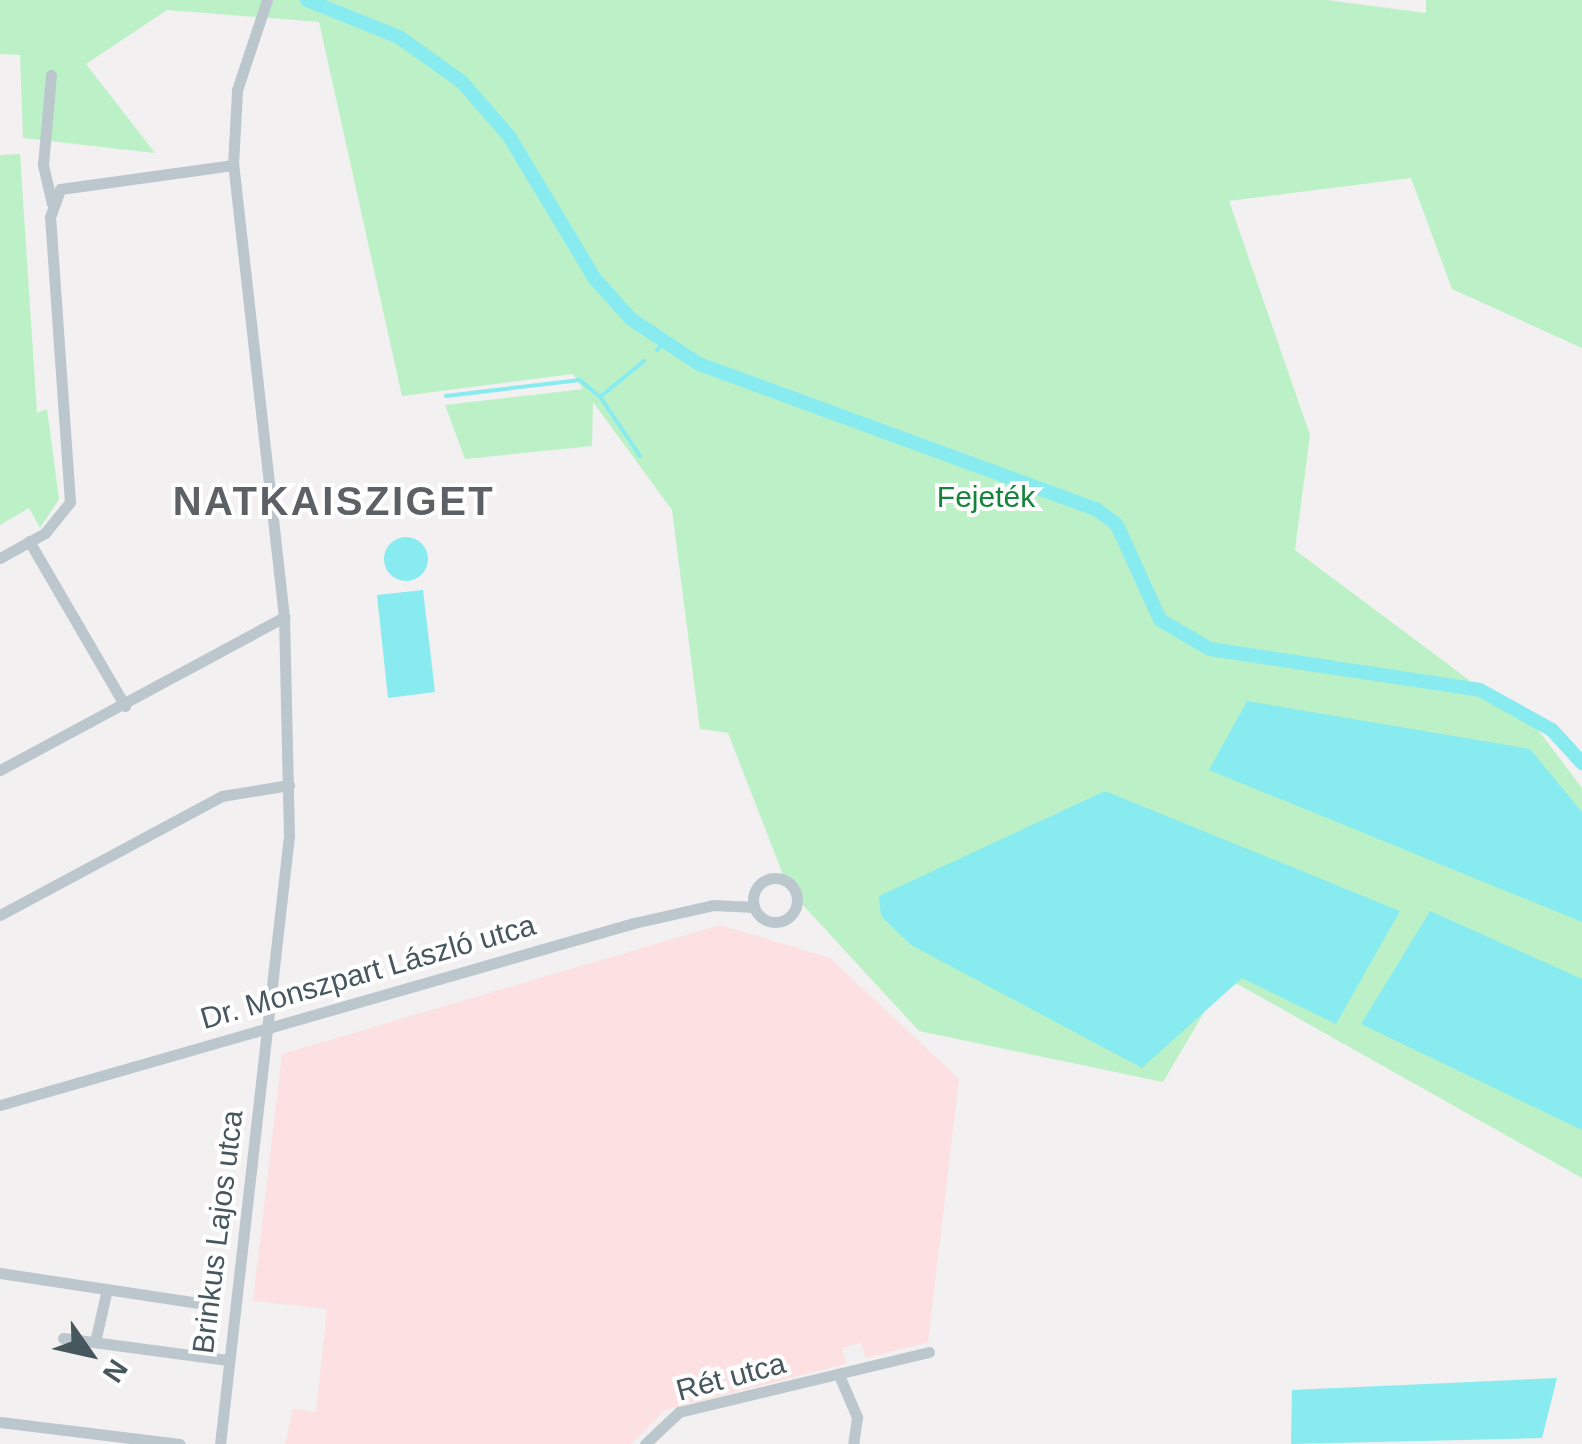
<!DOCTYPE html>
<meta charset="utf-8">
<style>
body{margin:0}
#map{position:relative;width:1582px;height:1444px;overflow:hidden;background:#f2f0f0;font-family:Helvetica,sans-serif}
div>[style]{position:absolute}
.medical>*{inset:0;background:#fce0e2}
.green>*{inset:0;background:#bcf1c8}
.water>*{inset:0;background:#88ebf0}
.round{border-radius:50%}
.stream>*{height:4px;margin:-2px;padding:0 2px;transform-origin:2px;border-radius:2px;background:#88ebf0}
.canal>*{height:14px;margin:-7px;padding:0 7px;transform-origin:7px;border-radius:7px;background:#88ebf0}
.minor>*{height:11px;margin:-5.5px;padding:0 5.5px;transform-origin:5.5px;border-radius:5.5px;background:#bbc7cd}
.minor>.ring{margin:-5.5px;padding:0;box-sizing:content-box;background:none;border:11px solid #bbc7cd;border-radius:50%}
span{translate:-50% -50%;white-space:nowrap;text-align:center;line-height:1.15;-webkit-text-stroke:8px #fff;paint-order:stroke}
.park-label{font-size:30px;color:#138439}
.street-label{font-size:30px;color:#47575e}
.district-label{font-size:40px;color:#5c6165;font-weight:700;letter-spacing:2.5px}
.north{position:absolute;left:40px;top:1304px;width:100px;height:100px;-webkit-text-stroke:8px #fff;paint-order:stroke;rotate:124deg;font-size:28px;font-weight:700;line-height:40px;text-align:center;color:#47575e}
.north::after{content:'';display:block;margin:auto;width:35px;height:45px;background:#47575e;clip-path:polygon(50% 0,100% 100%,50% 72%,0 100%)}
</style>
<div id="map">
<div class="medical">
<i style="clip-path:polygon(720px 925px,830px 958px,959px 1079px,928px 1342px,866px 1358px,861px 1342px,842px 1348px,846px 1364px,665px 1410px,631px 1444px,285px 1444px,293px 1409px,316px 1412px,327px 1309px,253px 1301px,282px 1054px)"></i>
</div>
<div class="green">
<i style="clip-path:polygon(0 0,1327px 0,1426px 13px,1426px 0,1582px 0,1582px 348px,1452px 289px,1411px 178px,1229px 201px,1310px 435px,1295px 550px,1469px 680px,1471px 695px,1517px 702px,1582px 788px,1582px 1178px,1225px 977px,1163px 1082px,919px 1031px,789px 890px,728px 733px,700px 729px,672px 510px,593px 402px,592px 446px,465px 459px,445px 405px,583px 389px,573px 374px,402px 396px,319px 22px,167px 10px,86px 64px,155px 153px,23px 138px,20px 55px,0 54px)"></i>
<i style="clip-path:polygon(20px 154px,37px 413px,47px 409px,59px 499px,40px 528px,29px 508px,0 525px,0 155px)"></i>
</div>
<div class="water">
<i class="round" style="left:384px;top:537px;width:44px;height:44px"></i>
<i style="clip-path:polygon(423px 590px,435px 692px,388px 698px,377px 595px)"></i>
<i style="clip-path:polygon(1247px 701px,1530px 749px,1582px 812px,1582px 922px,1209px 770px)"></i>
<i style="clip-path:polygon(1105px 791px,1400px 911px,1336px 1024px,1242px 978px,1142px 1068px,911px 945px,881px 916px,879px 896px)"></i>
<i style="clip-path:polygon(1430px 911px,1582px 979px,1582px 1130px,1361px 1024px)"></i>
<i style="clip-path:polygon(1557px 1378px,1542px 1438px,1291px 1444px,1292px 1390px)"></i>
</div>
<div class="stream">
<i style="left:657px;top:350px;width:10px;rotate:-45deg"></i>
<i style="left:446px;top:396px;width:135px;rotate:-6.8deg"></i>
<i style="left:580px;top:380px;width:26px;rotate:40deg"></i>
<i style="left:600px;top:397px;width:57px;rotate:-39.3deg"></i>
<i style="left:601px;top:398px;width:70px;rotate:56.1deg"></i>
</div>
<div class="canal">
<i style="left:307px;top:0;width:99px;rotate:21.9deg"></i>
<i style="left:399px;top:37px;width:77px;rotate:35.5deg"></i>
<i style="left:462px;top:82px;width:72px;rotate:49deg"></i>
<i style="left:509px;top:136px;width:167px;rotate:59deg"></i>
<i style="left:595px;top:279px;width:54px;rotate:48deg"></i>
<i style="left:631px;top:319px;width:82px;rotate:33.5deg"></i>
<i style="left:699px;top:364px;width:423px;rotate:20.1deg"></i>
<i style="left:1096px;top:509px;width:26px;rotate:37deg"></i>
<i style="left:1117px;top:525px;width:104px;rotate:65.6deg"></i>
<i style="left:1160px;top:620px;width:58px;rotate:30.1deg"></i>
<i style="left:1210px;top:649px;width:273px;rotate:8.6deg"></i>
<i style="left:1480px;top:690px;width:82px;rotate:29.1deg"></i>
<i style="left:1552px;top:730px;width:45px;rotate:47.7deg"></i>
</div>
<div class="minor">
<i style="left:51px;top:75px;width:90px;rotate:95.1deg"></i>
<i style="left:43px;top:165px;width:39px;rotate:77deg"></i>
<i style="left:29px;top:541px;width:191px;rotate:59.8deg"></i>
<i style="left:0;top:558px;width:51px;rotate:-29.1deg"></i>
<i style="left:45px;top:533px;width:40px;rotate:-51deg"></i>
<i style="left:70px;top:502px;width:286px;rotate:-94deg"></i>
<i style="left:50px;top:217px;width:30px;rotate:-70deg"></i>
<i style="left:60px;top:189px;width:175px;rotate:-7.9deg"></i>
<i style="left:0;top:770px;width:323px;rotate:-28.3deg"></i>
<i class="ring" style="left:753px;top:878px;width:33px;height:33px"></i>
<i style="left:0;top:915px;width:252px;rotate:-28.2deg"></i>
<i style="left:222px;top:796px;width:68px;rotate:-9.3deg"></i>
<i style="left:0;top:1105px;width:660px;rotate:-16.02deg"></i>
<i style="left:634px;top:923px;width:81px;rotate:-12.8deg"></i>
<i style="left:713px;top:905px;width:41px;rotate:2.8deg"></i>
<i style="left:0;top:1273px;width:206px;rotate:8.6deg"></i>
<i style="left:63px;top:1338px;width:166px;rotate:7.6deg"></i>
<i style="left:95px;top:1342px;width:54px;rotate:-77.2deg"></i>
<i style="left:839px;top:1375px;width:46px;rotate:66.8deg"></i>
<i style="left:857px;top:1417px;width:27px;rotate:98deg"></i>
<i style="left:0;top:1422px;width:181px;rotate:7deg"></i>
<i style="left:220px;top:1444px;width:612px;rotate:-83.53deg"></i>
<i style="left:289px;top:836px;width:219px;rotate:-91.3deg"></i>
<i style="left:284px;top:617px;width:455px;rotate:-96.4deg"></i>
<i style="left:233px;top:165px;width:75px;rotate:-86.9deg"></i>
<i style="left:237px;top:90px;width:95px;rotate:-71.6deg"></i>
<i style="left:645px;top:1444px;width:47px;rotate:-43.3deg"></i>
<i style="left:679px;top:1412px;width:257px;rotate:-13.5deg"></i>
</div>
<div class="park-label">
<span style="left:986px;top:497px">Fejeték</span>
</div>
<div class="street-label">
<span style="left:368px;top:972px;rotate:-16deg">Dr. Monszpart László utca</span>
<span style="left:218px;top:1232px;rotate:-83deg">Brinkus Lajos utca</span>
<span style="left:731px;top:1377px;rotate:-15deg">Rét utca</span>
</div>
<div class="district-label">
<span style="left:334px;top:501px">NATKAISZIGET</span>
</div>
<div class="north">N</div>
</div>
